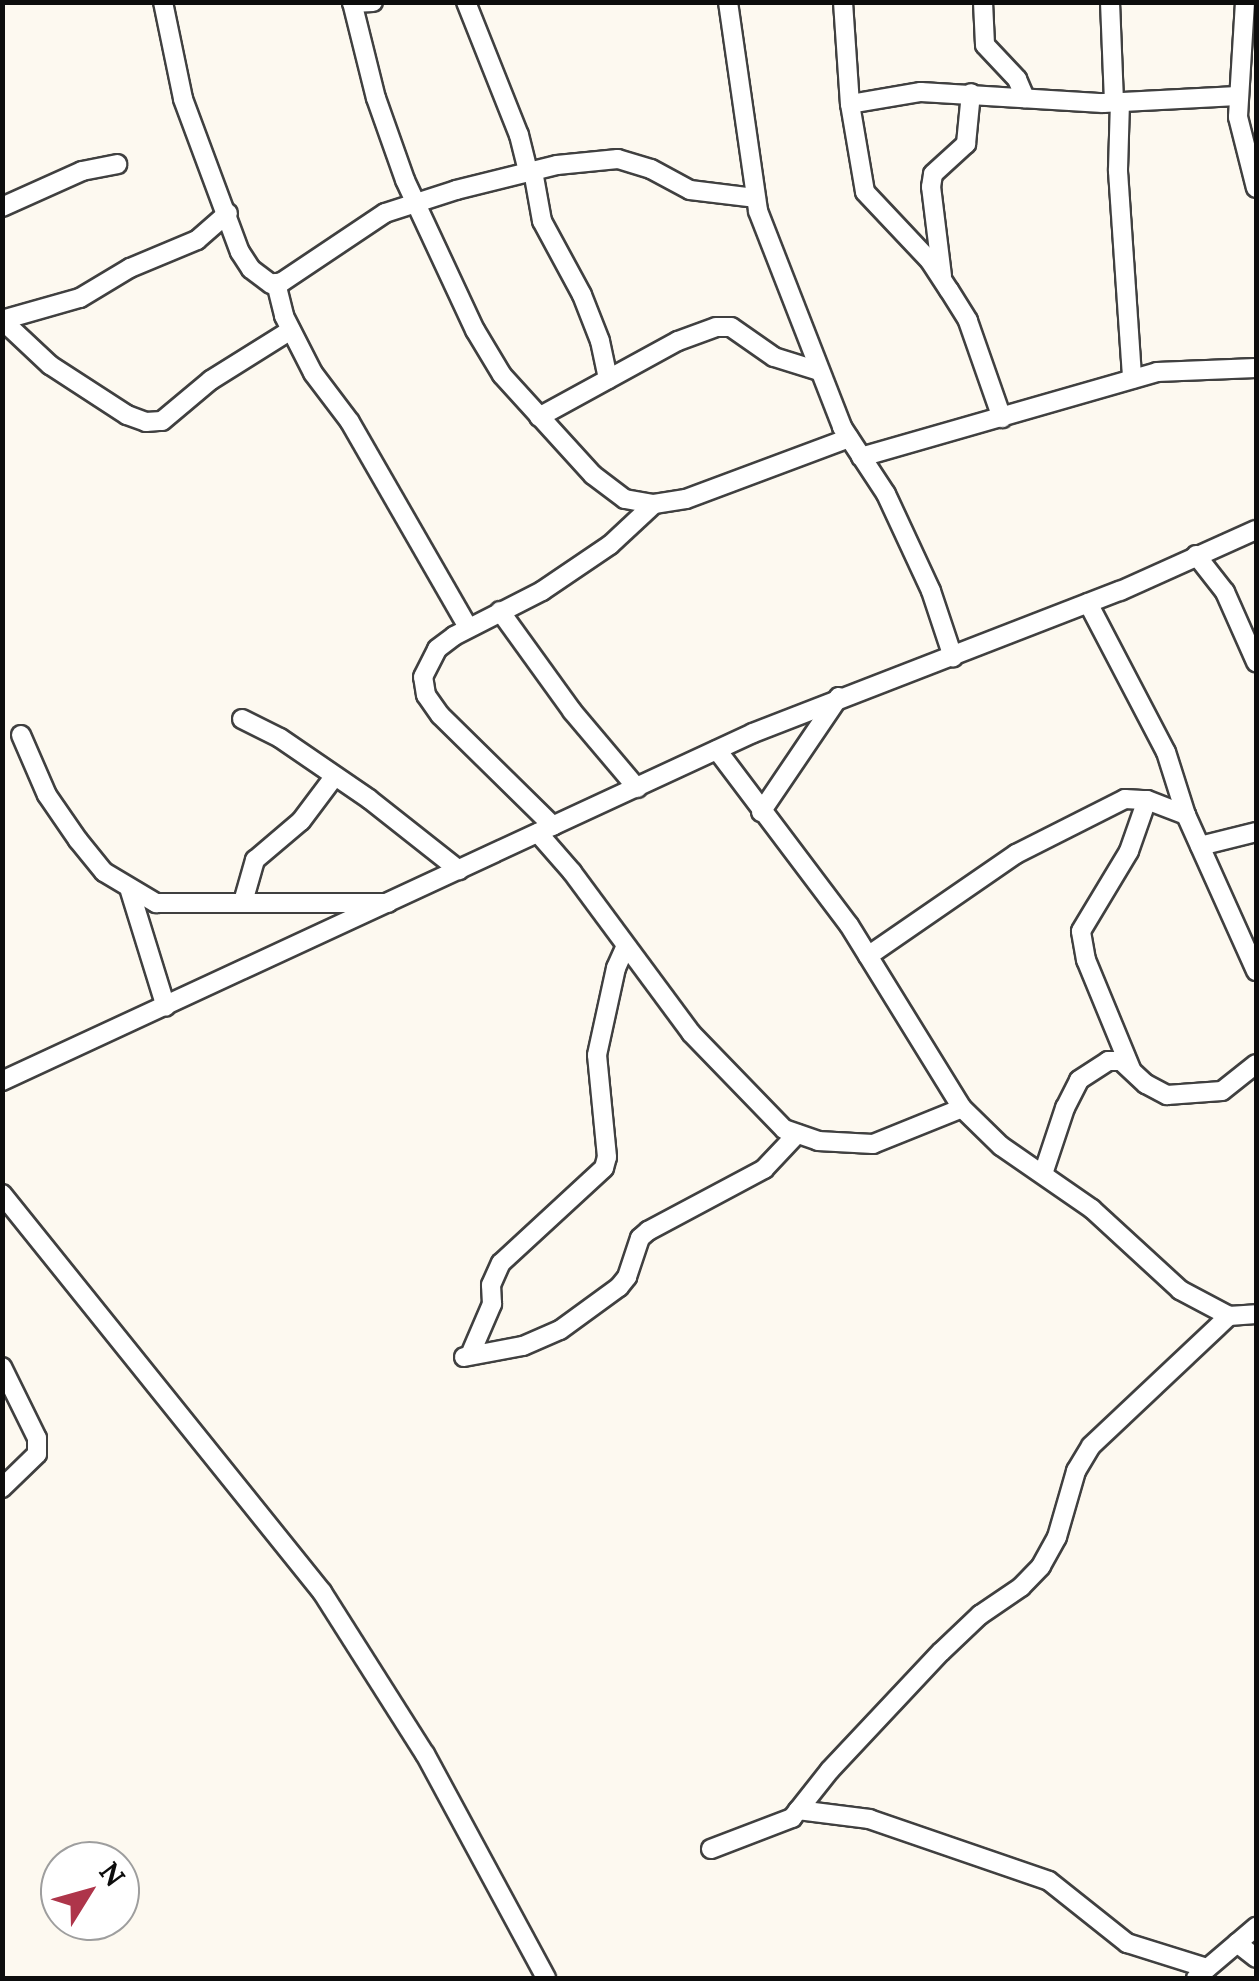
<!DOCTYPE html>
<style>
body{margin:0}
#map{position:relative;width:1259px;height:1981px;overflow:hidden;background:#fdf9f0;font-family:Lora,serif}
div>[style]{position:absolute}
.roads{filter:drop-shadow(2px 0 #404040) drop-shadow(-2px 0 #404040) drop-shadow(0 2px #404040) drop-shadow(0 -2px #404040)}
.minor>*{height:18px;margin:-9px;padding:0 9px;transform-origin:9px;border-radius:9px;background:#fff}
span{translate:-50% -50%;white-space:nowrap;text-align:center;line-height:1.15;-webkit-text-stroke:10px #fff;paint-order:stroke}
.frame{position:absolute;inset:0;border:5px solid #0d0d0d;pointer-events:none}
.north{position:absolute;left:40px;top:1841px;width:100px;height:100px;box-sizing:border-box;background:#fff;border:2px solid #9e9e9e;border-radius:50%;rotate:53deg;font-size:28px;font-weight:700;line-height:40px;text-align:center;color:#0d0d0d}
.north::after{content:'';display:block;margin:auto;width:35px;height:45px;background:#ae354a;clip-path:polygon(50% 0,100% 100%,50% 72%,0 100%)}
</style>
<div id="map">
<div class="roads">
<div class="minor">
<i style="left:163px;top:2px;width:99px;rotate:78.3deg"></i>
<i style="left:183px;top:99px;width:163px;rotate:69.6deg"></i>
<i style="left:240px;top:252px;width:20px;rotate:57deg"></i>
<i style="left:251px;top:269px;width:25px;rotate:37deg"></i>
<i style="left:271px;top:284px;width:11px;rotate:-10deg"></i>
<i style="left:282px;top:282px;width:124px;rotate:-33.8deg"></i>
<i style="left:385px;top:213px;width:75px;rotate:-17.9deg"></i>
<i style="left:456px;top:190px;width:104px;rotate:-13.9deg"></i>
<i style="left:557px;top:165px;width:61px;rotate:-5.6deg"></i>
<i style="left:618px;top:159px;width:34px;rotate:17deg"></i>
<i style="left:651px;top:169px;width:44px;rotate:28.3deg"></i>
<i style="left:690px;top:190px;width:65px;rotate:7deg"></i>
<i style="left:352px;top:2px;width:99px;rotate:76deg"></i>
<i style="left:376px;top:98px;width:87px;rotate:70.5deg"></i>
<i style="left:405px;top:180px;width:166px;rotate:65deg"></i>
<i style="left:475px;top:330px;width:52px;rotate:59deg"></i>
<i style="left:502px;top:375px;width:135px;rotate:47.7deg"></i>
<i style="left:593px;top:475px;width:40px;rotate:37deg"></i>
<i style="left:625px;top:499px;width:29px;rotate:10deg"></i>
<i style="left:654px;top:504px;width:32px;rotate:-9deg"></i>
<i style="left:686px;top:499px;width:174px;rotate:-20.5deg"></i>
<i style="left:466px;top:2px;width:143px;rotate:68.3deg"></i>
<i style="left:519px;top:135px;width:38px;rotate:76deg"></i>
<i style="left:728px;top:2px;width:211px;rotate:81.8deg"></i>
<i style="left:758px;top:211px;width:232px;rotate:68.7deg"></i>
<i style="left:842px;top:427px;width:80px;rotate:56.7deg"></i>
<i style="left:886px;top:494px;width:107px;rotate:65.1deg"></i>
<i style="left:931px;top:591px;width:70px;rotate:71.6deg"></i>
<i style="left:843px;top:2px;width:102px;rotate:86.1deg"></i>
<i style="left:850px;top:104px;width:89px;rotate:80.3deg"></i>
<i style="left:865px;top:192px;width:95px;rotate:46.7deg"></i>
<i style="left:930px;top:261px;width:35px;rotate:57deg"></i>
<i style="left:949px;top:290px;width:36px;rotate:58deg"></i>
<i style="left:968px;top:321px;width:103px;rotate:70.7deg"></i>
<i style="left:983px;top:2px;width:43px;rotate:87.3deg"></i>
<i style="left:985px;top:45px;width:47px;rotate:46.7deg"></i>
<i style="left:1017px;top:79px;width:21px;rotate:67deg"></i>
<i style="left:1110px;top:2px;width:100px;rotate:87.7deg"></i>
<i style="left:1245px;top:2px;width:115px;rotate:93.5deg"></i>
<i style="left:1238px;top:117px;width:73px;rotate:75.8deg"></i>
<i style="left:352px;top:3px;width:21px;rotate:-3deg"></i>
<i style="left:1120px;top:102px;width:69px;rotate:91.7deg"></i>
<i style="left:1118px;top:171px;width:208px;rotate:86.1deg"></i>
<i style="left:850px;top:104px;width:72px;rotate:-9.6deg"></i>
<i style="left:921px;top:92px;width:182px;rotate:3.5deg"></i>
<i style="left:1103px;top:103px;width:135px;rotate:-3deg"></i>
<i style="left:533px;top:171px;width:51px;rotate:79.8deg"></i>
<i style="left:542px;top:221px;width:84px;rotate:61.6deg"></i>
<i style="left:582px;top:295px;width:49px;rotate:68.6deg"></i>
<i style="left:600px;top:341px;width:39px;rotate:78deg"></i>
<i style="left:2px;top:207px;width:88px;rotate:-24.2deg"></i>
<i style="left:82px;top:171px;width:36px;rotate:-11deg"></i>
<i style="left:942px;top:276px;width:90px;rotate:-97deg"></i>
<i style="left:931px;top:187px;width:13px;rotate:-81deg"></i>
<i style="left:933px;top:174px;width:45px;rotate:-42.3deg"></i>
<i style="left:966px;top:144px;width:51px;rotate:-84.4deg"></i>
<i style="left:276px;top:283px;width:34px;rotate:76deg"></i>
<i style="left:284px;top:316px;width:64px;rotate:63deg"></i>
<i style="left:313px;top:373px;width:61px;rotate:52.9deg"></i>
<i style="left:350px;top:422px;width:237px;rotate:60.1deg"></i>
<i style="left:2px;top:320px;width:66px;rotate:43.2deg"></i>
<i style="left:50px;top:365px;width:92px;rotate:33deg"></i>
<i style="left:127px;top:415px;width:20px;rotate:20deg"></i>
<i style="left:146px;top:422px;width:16px;rotate:-4deg"></i>
<i style="left:162px;top:421px;width:64px;rotate:-39.9deg"></i>
<i style="left:211px;top:380px;width:94px;rotate:-32deg"></i>
<i style="left:2px;top:320px;width:81px;rotate:-15.8deg"></i>
<i style="left:80px;top:298px;width:58px;rotate:-31deg"></i>
<i style="left:130px;top:268px;width:73px;rotate:-22.7deg"></i>
<i style="left:197px;top:240px;width:41px;rotate:-41.1deg"></i>
<i style="left:539px;top:417px;width:158px;rotate:-28.7deg"></i>
<i style="left:678px;top:341px;width:40px;rotate:-20.2deg"></i>
<i style="left:716px;top:327px;width:15px"></i>
<i style="left:731px;top:327px;width:52px;rotate:34.9deg"></i>
<i style="left:774px;top:357px;width:47px;rotate:17.3deg"></i>
<i style="left:861px;top:457px;width:308px;rotate:-16deg"></i>
<i style="left:1157px;top:372px;width:99px;rotate:-2.3deg"></i>
<i style="left:1196px;top:555px;width:47px;rotate:51.9deg"></i>
<i style="left:1225px;top:592px;width:77px;rotate:66.1deg"></i>
<i style="left:1088px;top:603px;width:168px;rotate:62.4deg"></i>
<i style="left:1166px;top:752px;width:66px;rotate:72.4deg"></i>
<i style="left:1186px;top:815px;width:171px;rotate:65.8deg"></i>
<i style="left:500px;top:611px;width:123px;rotate:54.2deg"></i>
<i style="left:572px;top:711px;width:101px;rotate:49.8deg"></i>
<i style="left:242px;top:719px;width:42px;rotate:26.6deg"></i>
<i style="left:280px;top:738px;width:108px;rotate:34.4deg"></i>
<i style="left:369px;top:799px;width:115px;rotate:38.3deg"></i>
<i style="left:21px;top:735px;width:65px;rotate:66.6deg"></i>
<i style="left:47px;top:795px;width:55px;rotate:55.4deg"></i>
<i style="left:78px;top:840px;width:41px;rotate:50.9deg"></i>
<i style="left:104px;top:872px;width:61px;rotate:30.8deg"></i>
<i style="left:156px;top:903px;width:232px"></i>
<i style="left:717px;top:750px;width:219px;rotate:53deg"></i>
<i style="left:849px;top:925px;width:215px;rotate:58.3deg"></i>
<i style="left:962px;top:1108px;width:54px;rotate:44.3deg"></i>
<i style="left:1001px;top:1146px;width:111px;rotate:34.7deg"></i>
<i style="left:1092px;top:1209px;width:120px;rotate:42.6deg"></i>
<i style="left:1180px;top:1290px;width:55px;rotate:28deg"></i>
<i style="left:1229px;top:1316px;width:27px;rotate:-4deg"></i>
<i style="left:761px;top:812px;width:139px;rotate:-55.9deg"></i>
<i style="left:553px;top:826px;width:158px;rotate:-135.5deg"></i>
<i style="left:440px;top:715px;width:24px;rotate:-125deg"></i>
<i style="left:426px;top:695px;width:18px;rotate:-99deg"></i>
<i style="left:423px;top:677px;width:31px;rotate:-63deg"></i>
<i style="left:437px;top:649px;width:21px;rotate:-37deg"></i>
<i style="left:454px;top:636px;width:99px;rotate:-27.1deg"></i>
<i style="left:542px;top:591px;width:82px;rotate:-34.1deg"></i>
<i style="left:610px;top:545px;width:60px;rotate:-43deg"></i>
<i style="left:538px;top:833px;width:52px;rotate:48.9deg"></i>
<i style="left:572px;top:872px;width:200px;rotate:53.5deg"></i>
<i style="left:691px;top:1033px;width:134px;rotate:45.9deg"></i>
<i style="left:784px;top:1129px;width:36px;rotate:19deg"></i>
<i style="left:818px;top:1141px;width:55px;rotate:3.1deg"></i>
<i style="left:873px;top:1144px;width:96px;rotate:-22deg"></i>
<i style="left:1200px;top:846px;width:58px;rotate:-14deg"></i>
<i style="left:130px;top:891px;width:121px;rotate:72.8deg"></i>
<i style="left:243px;top:902px;width:44px;rotate:-74.1deg"></i>
<i style="left:255px;top:860px;width:60px;rotate:-40.3deg"></i>
<i style="left:301px;top:821px;width:55px;rotate:-53.1deg"></i>
<i style="left:868px;top:956px;width:180px;rotate:-34.6deg"></i>
<i style="left:1016px;top:854px;width:122px;rotate:-26.8deg"></i>
<i style="left:1125px;top:799px;width:22px;rotate:3deg"></i>
<i style="left:1147px;top:800px;width:42px;rotate:21deg"></i>
<i style="left:1131px;top:1069px;width:118px;rotate:-112.4deg"></i>
<i style="left:1086px;top:960px;width:29px;rotate:-100deg"></i>
<i style="left:1081px;top:931px;width:93px;rotate:-59deg"></i>
<i style="left:1129px;top:851px;width:54px;rotate:-70.6deg"></i>
<i style="left:2px;top:1081px;width:828px;rotate:-24.86deg"></i>
<i style="left:753px;top:733px;width:394px;rotate:-21.2deg"></i>
<i style="left:1120px;top:591px;width:149px;rotate:-24.2deg"></i>
<i style="left:1043px;top:1174px;width:70px;rotate:-71.6deg"></i>
<i style="left:1065px;top:1108px;width:31px;rotate:-63deg"></i>
<i style="left:1079px;top:1080px;width:35px;rotate:-33deg"></i>
<i style="left:1108px;top:1061px;width:13px"></i>
<i style="left:1121px;top:1061px;width:34px;rotate:43deg"></i>
<i style="left:1146px;top:1084px;width:24px;rotate:28deg"></i>
<i style="left:1167px;top:1095px;width:55px;rotate:-4.2deg"></i>
<i style="left:1222px;top:1091px;width:43px;rotate:-38.5deg"></i>
<i style="left:2px;top:1194px;width:511px;rotate:51.2deg"></i>
<i style="left:322px;top:1592px;width:192px;rotate:57.6deg"></i>
<i style="left:425px;top:1754px;width:255px;rotate:61.6deg"></i>
<i style="left:470px;top:1355px;width:56px;rotate:-66.7deg"></i>
<i style="left:492px;top:1304px;width:19px;rotate:-93deg"></i>
<i style="left:491px;top:1285px;width:24px;rotate:-66deg"></i>
<i style="left:501px;top:1263px;width:140px;rotate:-42.7deg"></i>
<i style="left:604px;top:1168px;width:11px;rotate:-75deg"></i>
<i style="left:607px;top:1157px;width:102px;rotate:-95.6deg"></i>
<i style="left:597px;top:1055px;width:89px;rotate:-77.7deg"></i>
<i style="left:616px;top:968px;width:24px;rotate:-66deg"></i>
<i style="left:464px;top:1357px;width:60px;rotate:-10.6deg"></i>
<i style="left:523px;top:1346px;width:40px;rotate:-23.4deg"></i>
<i style="left:560px;top:1330px;width:73px;rotate:-36.1deg"></i>
<i style="left:619px;top:1287px;width:13px;rotate:-51deg"></i>
<i style="left:627px;top:1277px;width:41px;rotate:-71.6deg"></i>
<i style="left:640px;top:1238px;width:11px;rotate:-41deg"></i>
<i style="left:648px;top:1231px;width:132px;rotate:-28.1deg"></i>
<i style="left:764px;top:1169px;width:48px;rotate:-46.7deg"></i>
<i style="left:2px;top:1367px;width:79px;rotate:63.8deg"></i>
<i style="left:37px;top:1438px;width:16px;rotate:90deg"></i>
<i style="left:37px;top:1454px;width:49px;rotate:135.8deg"></i>
<i style="left:798px;top:1810px;width:72px;rotate:7.2deg"></i>
<i style="left:869px;top:1819px;width:190px;rotate:19deg"></i>
<i style="left:1049px;top:1881px;width:100px;rotate:38.5deg"></i>
<i style="left:1127px;top:1943px;width:84px;rotate:17.4deg"></i>
<i style="left:711px;top:1849px;width:87px;rotate:-20.9deg"></i>
<i style="left:792px;top:1818px;width:61px;rotate:-51.6deg"></i>
<i style="left:830px;top:1770px;width:162px;rotate:-46.8deg"></i>
<i style="left:941px;top:1652px;width:54px;rotate:-43.5deg"></i>
<i style="left:980px;top:1615px;width:50px;rotate:-34.3deg"></i>
<i style="left:1021px;top:1587px;width:29px;rotate:-46deg"></i>
<i style="left:1041px;top:1566px;width:33px;rotate:-61deg"></i>
<i style="left:1057px;top:1537px;width:69px;rotate:-73.9deg"></i>
<i style="left:1076px;top:1471px;width:29px;rotate:-59deg"></i>
<i style="left:1091px;top:1446px;width:190px;rotate:-43.3deg"></i>
<i style="left:1237px;top:1943px;width:24px;rotate:38deg"></i>
<i style="left:1196px;top:1978px;width:79px;rotate:-40.4deg"></i>
</div>
</div>
<div class="frame"></div>
<div class="north">N</div>
</div>
